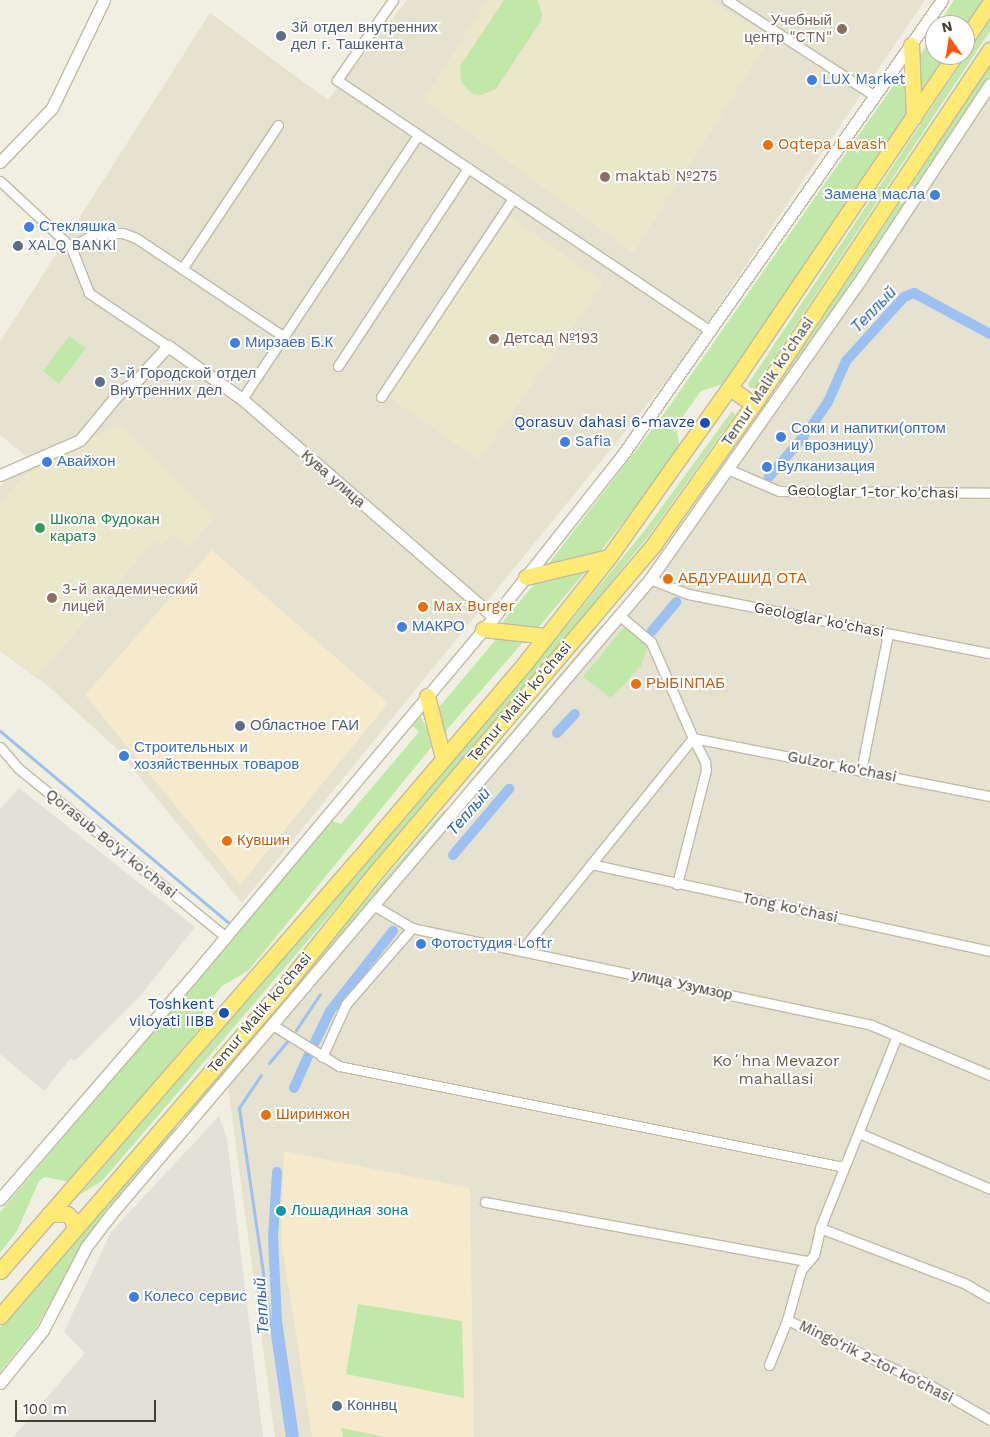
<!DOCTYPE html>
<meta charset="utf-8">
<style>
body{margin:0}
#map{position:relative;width:990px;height:1437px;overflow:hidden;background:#f1efe2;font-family:"Work Sans",sans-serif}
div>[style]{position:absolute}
.residential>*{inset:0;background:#e6e2d0}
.commercial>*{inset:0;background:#f5eacb}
.industrial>*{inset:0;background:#e3e0d7}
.education>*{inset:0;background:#ebe7cb}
.green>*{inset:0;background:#c1e8a9}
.stream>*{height:3px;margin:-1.5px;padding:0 1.5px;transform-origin:1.5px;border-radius:1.5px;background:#9bc0f1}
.canal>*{height:10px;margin:-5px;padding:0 5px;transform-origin:5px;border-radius:5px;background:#9bc0f1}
.roads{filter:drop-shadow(1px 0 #c0bba7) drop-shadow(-1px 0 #c0bba7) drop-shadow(0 1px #c0bba7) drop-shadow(0 -1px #c0bba7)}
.minor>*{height:9px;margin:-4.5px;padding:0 4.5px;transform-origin:4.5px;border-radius:4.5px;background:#fff}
.tertiary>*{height:11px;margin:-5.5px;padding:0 5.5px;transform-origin:5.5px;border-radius:5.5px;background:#fff}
.trunk>*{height:15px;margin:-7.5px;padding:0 7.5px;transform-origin:7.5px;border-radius:7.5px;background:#ffea76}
.dots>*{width:14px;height:14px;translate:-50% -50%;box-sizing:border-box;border:2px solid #fff;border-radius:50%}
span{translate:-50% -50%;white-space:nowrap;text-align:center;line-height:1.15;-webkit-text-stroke:4px #fff;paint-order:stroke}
.education-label{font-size:15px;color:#785e54}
.right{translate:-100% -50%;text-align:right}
.left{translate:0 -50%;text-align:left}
.service-label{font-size:15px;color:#4e5e75}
.shop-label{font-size:15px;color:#366cbe}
.food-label{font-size:15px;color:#c56008}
.street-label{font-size:15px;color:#433f32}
.transit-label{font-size:15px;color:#164399}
.leisure-label{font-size:15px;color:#27864d}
.culture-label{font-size:15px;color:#0d838f}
.water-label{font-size:16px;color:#2a63b0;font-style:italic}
.neighbourhood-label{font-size:16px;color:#665f49}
.north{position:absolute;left:925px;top:15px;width:50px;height:50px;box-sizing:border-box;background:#fff;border:1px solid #b4b2ad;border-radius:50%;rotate:347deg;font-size:14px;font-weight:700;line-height:20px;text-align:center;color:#433f32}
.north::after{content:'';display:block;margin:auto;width:18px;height:22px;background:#ff560b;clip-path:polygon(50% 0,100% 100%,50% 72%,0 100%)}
.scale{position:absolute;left:15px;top:1400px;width:141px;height:22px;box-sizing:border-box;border:2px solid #433f32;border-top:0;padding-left:6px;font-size:15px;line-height:18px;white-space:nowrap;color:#433f32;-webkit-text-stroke:4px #fff;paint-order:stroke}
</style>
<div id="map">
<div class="residential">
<i style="clip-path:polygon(407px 0,925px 0,676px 369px,242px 903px,115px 747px,48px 686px,0 651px,0 486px,27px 457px,0 435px,0 342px,210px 13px,328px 100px)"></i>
<i style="clip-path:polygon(990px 87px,990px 1437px,275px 1437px,228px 1087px,632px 611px,864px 287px)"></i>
</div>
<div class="commercial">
<i style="clip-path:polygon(212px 550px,388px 703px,240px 885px,85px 695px)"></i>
<i style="clip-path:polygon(284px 1151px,470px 1188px,474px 1437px,312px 1437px,281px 1238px)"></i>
</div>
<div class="industrial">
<i style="clip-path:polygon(19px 788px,195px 927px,141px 995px,75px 1061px,71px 1058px,44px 1091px,0 1054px,0 809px)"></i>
<i style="clip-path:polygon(219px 1116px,227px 1139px,263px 1437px,13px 1437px,85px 1353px,64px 1332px,111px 1232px)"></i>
</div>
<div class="education">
<i style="clip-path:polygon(487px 0,708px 0,771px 37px,633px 253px,424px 100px)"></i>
<i style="clip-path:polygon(510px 217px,604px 283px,479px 460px,386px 395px)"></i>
<i style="clip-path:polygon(119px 424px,215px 517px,189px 547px,170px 535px,162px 546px,155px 540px,37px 677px,0 649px,0 504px,25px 474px)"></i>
</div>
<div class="green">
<i style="clip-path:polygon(504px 0,537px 0,542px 13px,541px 21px,496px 89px,481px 95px,473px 94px,461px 82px,460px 66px)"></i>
<i style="clip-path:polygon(954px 0,983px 0,965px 27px,938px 25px)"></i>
<i style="clip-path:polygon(990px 20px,990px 31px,754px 388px,750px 388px,748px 384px)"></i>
<i style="clip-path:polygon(935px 29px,935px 55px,946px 55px,920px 93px,920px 56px)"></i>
<i style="clip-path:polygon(990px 64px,990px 76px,951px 138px,917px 188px,911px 186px)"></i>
<i style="clip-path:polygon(907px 66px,907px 113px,723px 384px,701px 391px,676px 426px,680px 449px,597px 556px,546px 567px,661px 418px)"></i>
<i style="clip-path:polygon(906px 201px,783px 386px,779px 383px,899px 204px)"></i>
<i style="clip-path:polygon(69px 336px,86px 348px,59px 384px,43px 371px)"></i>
<i style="clip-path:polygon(732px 411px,735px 415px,650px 534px,539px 671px,102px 1181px,79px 1195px,535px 665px,645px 530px)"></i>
<i style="clip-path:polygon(587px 570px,537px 629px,499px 626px,538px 580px)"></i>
<i style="clip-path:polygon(612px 622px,473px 785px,469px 782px,601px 626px)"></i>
<i style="clip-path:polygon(625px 626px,648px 646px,641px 666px,611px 698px,583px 677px)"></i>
<i style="clip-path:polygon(498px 637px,525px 640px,443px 734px,435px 712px)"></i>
<i style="clip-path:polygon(420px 716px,435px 743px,248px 971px,222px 986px,203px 1010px,204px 1023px,69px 1182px,45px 1177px,39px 1181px,17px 1231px,0 1253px,0 1212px,332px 821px,341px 824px,419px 732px,412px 725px)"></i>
<i style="clip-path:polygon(444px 810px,448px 813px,293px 994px,293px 984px)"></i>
<i style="clip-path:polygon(282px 998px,282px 1007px,190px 1116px,180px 1118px)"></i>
<i style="clip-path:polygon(180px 1127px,94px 1227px,36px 1328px,0 1372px,0 1327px,171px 1128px)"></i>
<i style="clip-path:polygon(358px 1304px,462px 1321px,464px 1398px,346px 1374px)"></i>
<i style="clip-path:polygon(341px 1428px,385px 1437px,343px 1437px)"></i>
</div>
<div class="stream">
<i style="left:0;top:731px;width:299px;rotate:40deg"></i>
<i style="left:296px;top:1030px;width:43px;rotate:-56.3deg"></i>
<i style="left:269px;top:1063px;width:30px;rotate:-50deg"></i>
<i style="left:261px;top:1075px;width:40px;rotate:124deg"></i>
<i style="left:239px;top:1108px;width:332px;rotate:81.7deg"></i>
</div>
<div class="canal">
<i style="left:813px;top:424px;width:27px;rotate:-56deg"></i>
<i style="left:828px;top:402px;width:45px;rotate:-66.3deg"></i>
<i style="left:846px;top:361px;width:86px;rotate:-47.8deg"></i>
<i style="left:904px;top:297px;width:11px;rotate:-22deg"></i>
<i style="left:914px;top:293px;width:86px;rotate:28.3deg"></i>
<i style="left:769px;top:477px;width:54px;rotate:-49.5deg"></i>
<i style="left:652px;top:631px;width:38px;rotate:-50deg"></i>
<i style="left:557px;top:733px;width:26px;rotate:-47deg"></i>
<i style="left:453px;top:855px;width:87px;rotate:-49.7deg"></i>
<i style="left:315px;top:1042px;width:34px;rotate:-64deg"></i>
<i style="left:330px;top:1011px;width:102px;rotate:-51.8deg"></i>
<i style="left:294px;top:1088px;width:35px;rotate:-66deg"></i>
<i style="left:277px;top:1172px;width:66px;rotate:93.5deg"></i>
<i style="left:273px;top:1238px;width:83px;rotate:87.2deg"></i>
<i style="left:277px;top:1321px;width:117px;rotate:81.7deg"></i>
</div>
<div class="roads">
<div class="minor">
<i style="left:393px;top:0;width:98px;rotate:125deg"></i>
<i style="left:337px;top:80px;width:450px;rotate:33.9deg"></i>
<i style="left:727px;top:0;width:176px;rotate:33deg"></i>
<i style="left:0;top:181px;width:97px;rotate:42.9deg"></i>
<i style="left:71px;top:247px;width:49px;rotate:68.6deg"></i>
<i style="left:89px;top:293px;width:95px;rotate:33.9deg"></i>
<i style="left:71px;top:247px;width:29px;rotate:-29deg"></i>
<i style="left:96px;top:233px;width:27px"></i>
<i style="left:123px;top:233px;width:14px;rotate:21deg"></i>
<i style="left:136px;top:238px;width:177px;rotate:33.7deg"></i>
<i style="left:182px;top:269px;width:173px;rotate:-56.3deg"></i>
<i style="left:338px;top:366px;width:237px;rotate:-56.7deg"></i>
<i style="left:381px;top:397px;width:239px;rotate:-56.4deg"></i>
<i style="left:242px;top:399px;width:317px;rotate:-56.3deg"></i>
<i style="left:730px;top:470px;width:53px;rotate:23.2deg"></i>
<i style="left:779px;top:491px;width:211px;rotate:0.5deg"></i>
<i style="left:650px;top:579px;width:41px;rotate:21.5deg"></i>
<i style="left:688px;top:594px;width:308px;rotate:11.1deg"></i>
<i style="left:620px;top:616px;width:40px;rotate:40deg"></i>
<i style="left:651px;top:642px;width:105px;rotate:66.4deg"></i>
<i style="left:693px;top:738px;width:303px;rotate:11.1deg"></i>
<i style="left:0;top:747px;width:28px;rotate:49deg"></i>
<i style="left:18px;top:768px;width:268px;rotate:39.1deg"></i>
<i style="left:861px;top:771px;width:140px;rotate:-78.9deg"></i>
<i style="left:591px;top:864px;width:408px;rotate:12.3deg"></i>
<i style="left:373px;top:905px;width:45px;rotate:30.5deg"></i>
<i style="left:412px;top:928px;width:469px;rotate:11.9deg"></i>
<i style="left:871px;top:1025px;width:129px;rotate:22.8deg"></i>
<i style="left:521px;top:951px;width:274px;rotate:-51.1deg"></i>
<i style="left:693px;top:738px;width:27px;rotate:63deg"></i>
<i style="left:705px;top:762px;width:8px;rotate:83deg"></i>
<i style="left:706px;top:770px;width:118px;rotate:104.3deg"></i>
<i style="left:271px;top:1024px;width:80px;rotate:31.7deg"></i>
<i style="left:339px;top:1066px;width:515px;rotate:11.31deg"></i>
<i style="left:322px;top:1057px;width:58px;rotate:-65.6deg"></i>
<i style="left:346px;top:1004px;width:101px;rotate:-49deg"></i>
<i style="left:859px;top:1133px;width:142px;rotate:23.1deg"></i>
<i style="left:485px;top:1202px;width:328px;rotate:10.4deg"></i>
<i style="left:820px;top:1228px;width:154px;rotate:20.9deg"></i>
<i style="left:964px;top:1283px;width:30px;rotate:30deg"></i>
<i style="left:787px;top:1320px;width:155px;rotate:24.4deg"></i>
<i style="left:928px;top:1384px;width:72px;rotate:30.1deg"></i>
<i style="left:769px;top:1365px;width:48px;rotate:-68.2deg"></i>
<i style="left:787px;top:1320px;width:52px;rotate:-74.4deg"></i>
<i style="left:801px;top:1270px;width:20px;rotate:-49deg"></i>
<i style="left:814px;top:1255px;width:28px;rotate:-77deg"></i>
<i style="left:820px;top:1228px;width:205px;rotate:-68.2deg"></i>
</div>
<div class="tertiary">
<i style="left:0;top:162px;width:75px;rotate:-46.1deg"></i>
<i style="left:52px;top:108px;width:120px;rotate:-64.3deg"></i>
<i style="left:0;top:475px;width:87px;rotate:-23.6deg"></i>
<i style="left:80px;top:440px;width:61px;rotate:-50.3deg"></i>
<i style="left:119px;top:393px;width:19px;rotate:-35deg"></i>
<i style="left:135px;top:382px;width:49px;rotate:-47.5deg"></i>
<i style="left:168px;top:346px;width:91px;rotate:35.6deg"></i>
<i style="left:242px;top:399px;width:333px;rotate:40.9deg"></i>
<i style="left:0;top:1199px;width:292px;rotate:-49.2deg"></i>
<i style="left:191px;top:978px;width:471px;rotate:-50deg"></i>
<i style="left:494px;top:617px;width:204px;rotate:-51.6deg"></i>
<i style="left:621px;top:457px;width:558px;rotate:-54.92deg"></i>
<i style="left:0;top:1383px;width:68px;rotate:-50.9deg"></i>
<i style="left:43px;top:1330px;width:93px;rotate:-62.6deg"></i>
<i style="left:86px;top:1247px;width:43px;rotate:-52.6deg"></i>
<i style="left:112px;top:1213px;width:832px;rotate:-49.68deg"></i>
<i style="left:650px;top:579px;width:360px;rotate:-54.9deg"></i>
<i style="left:857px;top:285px;width:241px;rotate:-56.5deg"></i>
</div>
<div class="trunk">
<i style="left:965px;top:40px;width:45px;rotate:-56deg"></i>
<i style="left:911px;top:45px;width:72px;rotate:87.6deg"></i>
<i style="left:730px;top:388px;width:28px;rotate:35deg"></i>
<i style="left:526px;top:577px;width:85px;rotate:-13.5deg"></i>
<i style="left:483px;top:629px;width:63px;rotate:6.3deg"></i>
<i style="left:427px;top:696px;width:64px;rotate:75.5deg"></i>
<i style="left:49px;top:1214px;width:18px"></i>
<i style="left:67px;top:1214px;width:8px;rotate:45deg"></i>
<i style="left:73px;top:1220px;width:10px;rotate:84deg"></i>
<i style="left:0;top:1271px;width:549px;rotate:-48.99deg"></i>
<i style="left:360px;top:857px;width:255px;rotate:-49.6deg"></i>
<i style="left:525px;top:663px;width:135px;rotate:-51.6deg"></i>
<i style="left:609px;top:557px;width:224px;rotate:-54.6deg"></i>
<i style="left:739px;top:374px;width:385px;rotate:-55.9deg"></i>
<i style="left:0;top:1316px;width:432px;rotate:-49.2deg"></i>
<i style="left:282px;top:989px;width:151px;rotate:-51.2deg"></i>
<i style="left:377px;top:871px;width:429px;rotate:-49.7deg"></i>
<i style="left:654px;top:544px;width:178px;rotate:-54.6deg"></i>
<i style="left:757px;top:399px;width:420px;rotate:-56.3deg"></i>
</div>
</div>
<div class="dots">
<i style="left:842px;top:29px;background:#8d6e63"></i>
<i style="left:281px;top:36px;background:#5c6f8a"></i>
<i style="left:812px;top:80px;background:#3f7fe0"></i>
<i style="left:768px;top:145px;background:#e8710a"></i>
<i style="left:605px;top:177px;background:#8d6e63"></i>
<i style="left:935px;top:195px;background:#3f7fe0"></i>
<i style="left:29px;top:227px;background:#3f7fe0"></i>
<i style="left:18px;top:246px;background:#5c6f8a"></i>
<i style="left:494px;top:339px;background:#8d6e63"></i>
<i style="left:235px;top:343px;background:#3f7fe0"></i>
<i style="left:100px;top:382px;background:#5c6f8a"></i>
<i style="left:705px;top:423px;background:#1a4fb4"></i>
<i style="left:781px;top:437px;background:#3f7fe0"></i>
<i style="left:565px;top:442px;background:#3f7fe0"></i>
<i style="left:47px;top:462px;background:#3f7fe0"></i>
<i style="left:767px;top:467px;background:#3f7fe0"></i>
<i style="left:40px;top:528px;background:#2e9e5b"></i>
<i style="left:668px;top:579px;background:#e8710a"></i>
<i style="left:52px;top:598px;background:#8d6e63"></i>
<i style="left:423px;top:607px;background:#e8710a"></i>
<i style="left:402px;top:627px;background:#3f7fe0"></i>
<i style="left:636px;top:684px;background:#e8710a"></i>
<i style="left:240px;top:726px;background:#5c6f8a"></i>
<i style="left:124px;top:756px;background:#3f7fe0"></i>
<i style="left:227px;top:841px;background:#e8710a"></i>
<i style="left:421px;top:944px;background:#3f7fe0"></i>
<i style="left:224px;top:1013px;background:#1a4fb4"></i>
<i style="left:266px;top:1115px;background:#e8710a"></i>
<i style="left:281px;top:1211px;background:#0f9aa8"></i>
<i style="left:134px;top:1297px;background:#3f7fe0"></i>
<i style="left:337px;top:1406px;background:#5c6f8a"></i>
</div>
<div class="education-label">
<span class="right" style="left:832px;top:29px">Учебный<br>центр "CTN"</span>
<span class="left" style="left:615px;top:177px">maktab №275</span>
<span class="left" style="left:504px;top:339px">Детсад №193</span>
<span class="left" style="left:62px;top:598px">3-й академический<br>лицей</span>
</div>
<div class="service-label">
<span class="left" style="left:291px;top:36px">3й отдел внутренних<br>дел г. Ташкента</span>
<span class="left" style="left:28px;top:246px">XALQ BANKI</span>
<span class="left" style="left:110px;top:382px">3-й Городской отдел<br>Внутренних дел</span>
<span class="left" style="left:250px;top:726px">Областное ГАИ</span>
<span class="left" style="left:347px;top:1406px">Коннвц</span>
</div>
<div class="shop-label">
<span class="left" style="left:822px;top:80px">LUX Market</span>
<span class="right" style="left:925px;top:195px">Замена масла</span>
<span class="left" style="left:39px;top:227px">Стекляшка</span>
<span class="left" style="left:245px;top:343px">Мирзаев Б.К</span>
<span class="left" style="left:791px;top:437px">Соки и напитки(оптом<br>и врозницу)</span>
<span class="left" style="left:575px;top:442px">Safia</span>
<span class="left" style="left:57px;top:462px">Авайхон</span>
<span class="left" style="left:777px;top:467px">Вулканизация</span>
<span class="left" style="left:412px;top:627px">МАКРО</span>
<span class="left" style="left:134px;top:756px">Строительных и<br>хозяйственных товаров</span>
<span class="left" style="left:431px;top:944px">Фотостудия Loftr</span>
<span class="left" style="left:144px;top:1297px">Колесо сервис</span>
</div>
<div class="food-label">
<span class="left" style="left:778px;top:145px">Oqtepa Lavash</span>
<span class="left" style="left:678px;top:579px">АБДУРАШИД ОТА</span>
<span class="left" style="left:433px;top:607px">Max Burger</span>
<span class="left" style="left:646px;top:684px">РЫБINПАБ</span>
<span class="left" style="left:237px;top:841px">Кувшин</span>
<span class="left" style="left:276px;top:1115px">Ширинжон</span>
</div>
<div class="street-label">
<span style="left:768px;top:382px;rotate:-56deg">Temur Malik ko'chasi</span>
<span style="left:333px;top:479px;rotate:41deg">Кува улица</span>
<span style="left:873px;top:492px;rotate:1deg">Geologlar 1-tor ko'chasi</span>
<span style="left:819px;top:620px;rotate:11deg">Geologlar ko'chasi</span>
<span style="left:520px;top:702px;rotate:-50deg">Temur Malik ko'chasi</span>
<span style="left:842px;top:767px;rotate:11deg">Gulzor ko'chasi</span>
<span style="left:111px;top:844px;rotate:39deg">Qorasub Bo'yi ko'chasi</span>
<span style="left:790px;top:908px;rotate:12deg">Tong ko'chasi</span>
<span style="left:682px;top:985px;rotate:12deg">улица Узумзор</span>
<span style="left:260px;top:1013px;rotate:-50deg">Temur Malik ko'chasi</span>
<span style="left:876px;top:1362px;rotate:26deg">Mingo‘rik 2-tor ko‘chasi</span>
</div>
<div class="transit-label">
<span class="right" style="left:695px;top:423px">Qorasuv dahasi 6-mavze</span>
<span class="right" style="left:214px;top:1013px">Toshkent<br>viloyati IIBB</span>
</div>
<div class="leisure-label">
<span class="left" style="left:50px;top:528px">Школа Фудокан<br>каратэ</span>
</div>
<div class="culture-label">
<span class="left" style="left:291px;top:1211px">Лошадиная зона</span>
</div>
<div class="water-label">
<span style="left:874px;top:310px;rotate:-46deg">Теплый</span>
<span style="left:469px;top:812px;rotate:-49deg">Теплый</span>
<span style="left:262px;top:1306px;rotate:-94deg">Теплый</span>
</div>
<div class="neighbourhood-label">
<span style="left:776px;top:1070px">Koʻhna Mevazor<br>mahallasi</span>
</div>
<div class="north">N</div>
<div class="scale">100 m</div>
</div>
